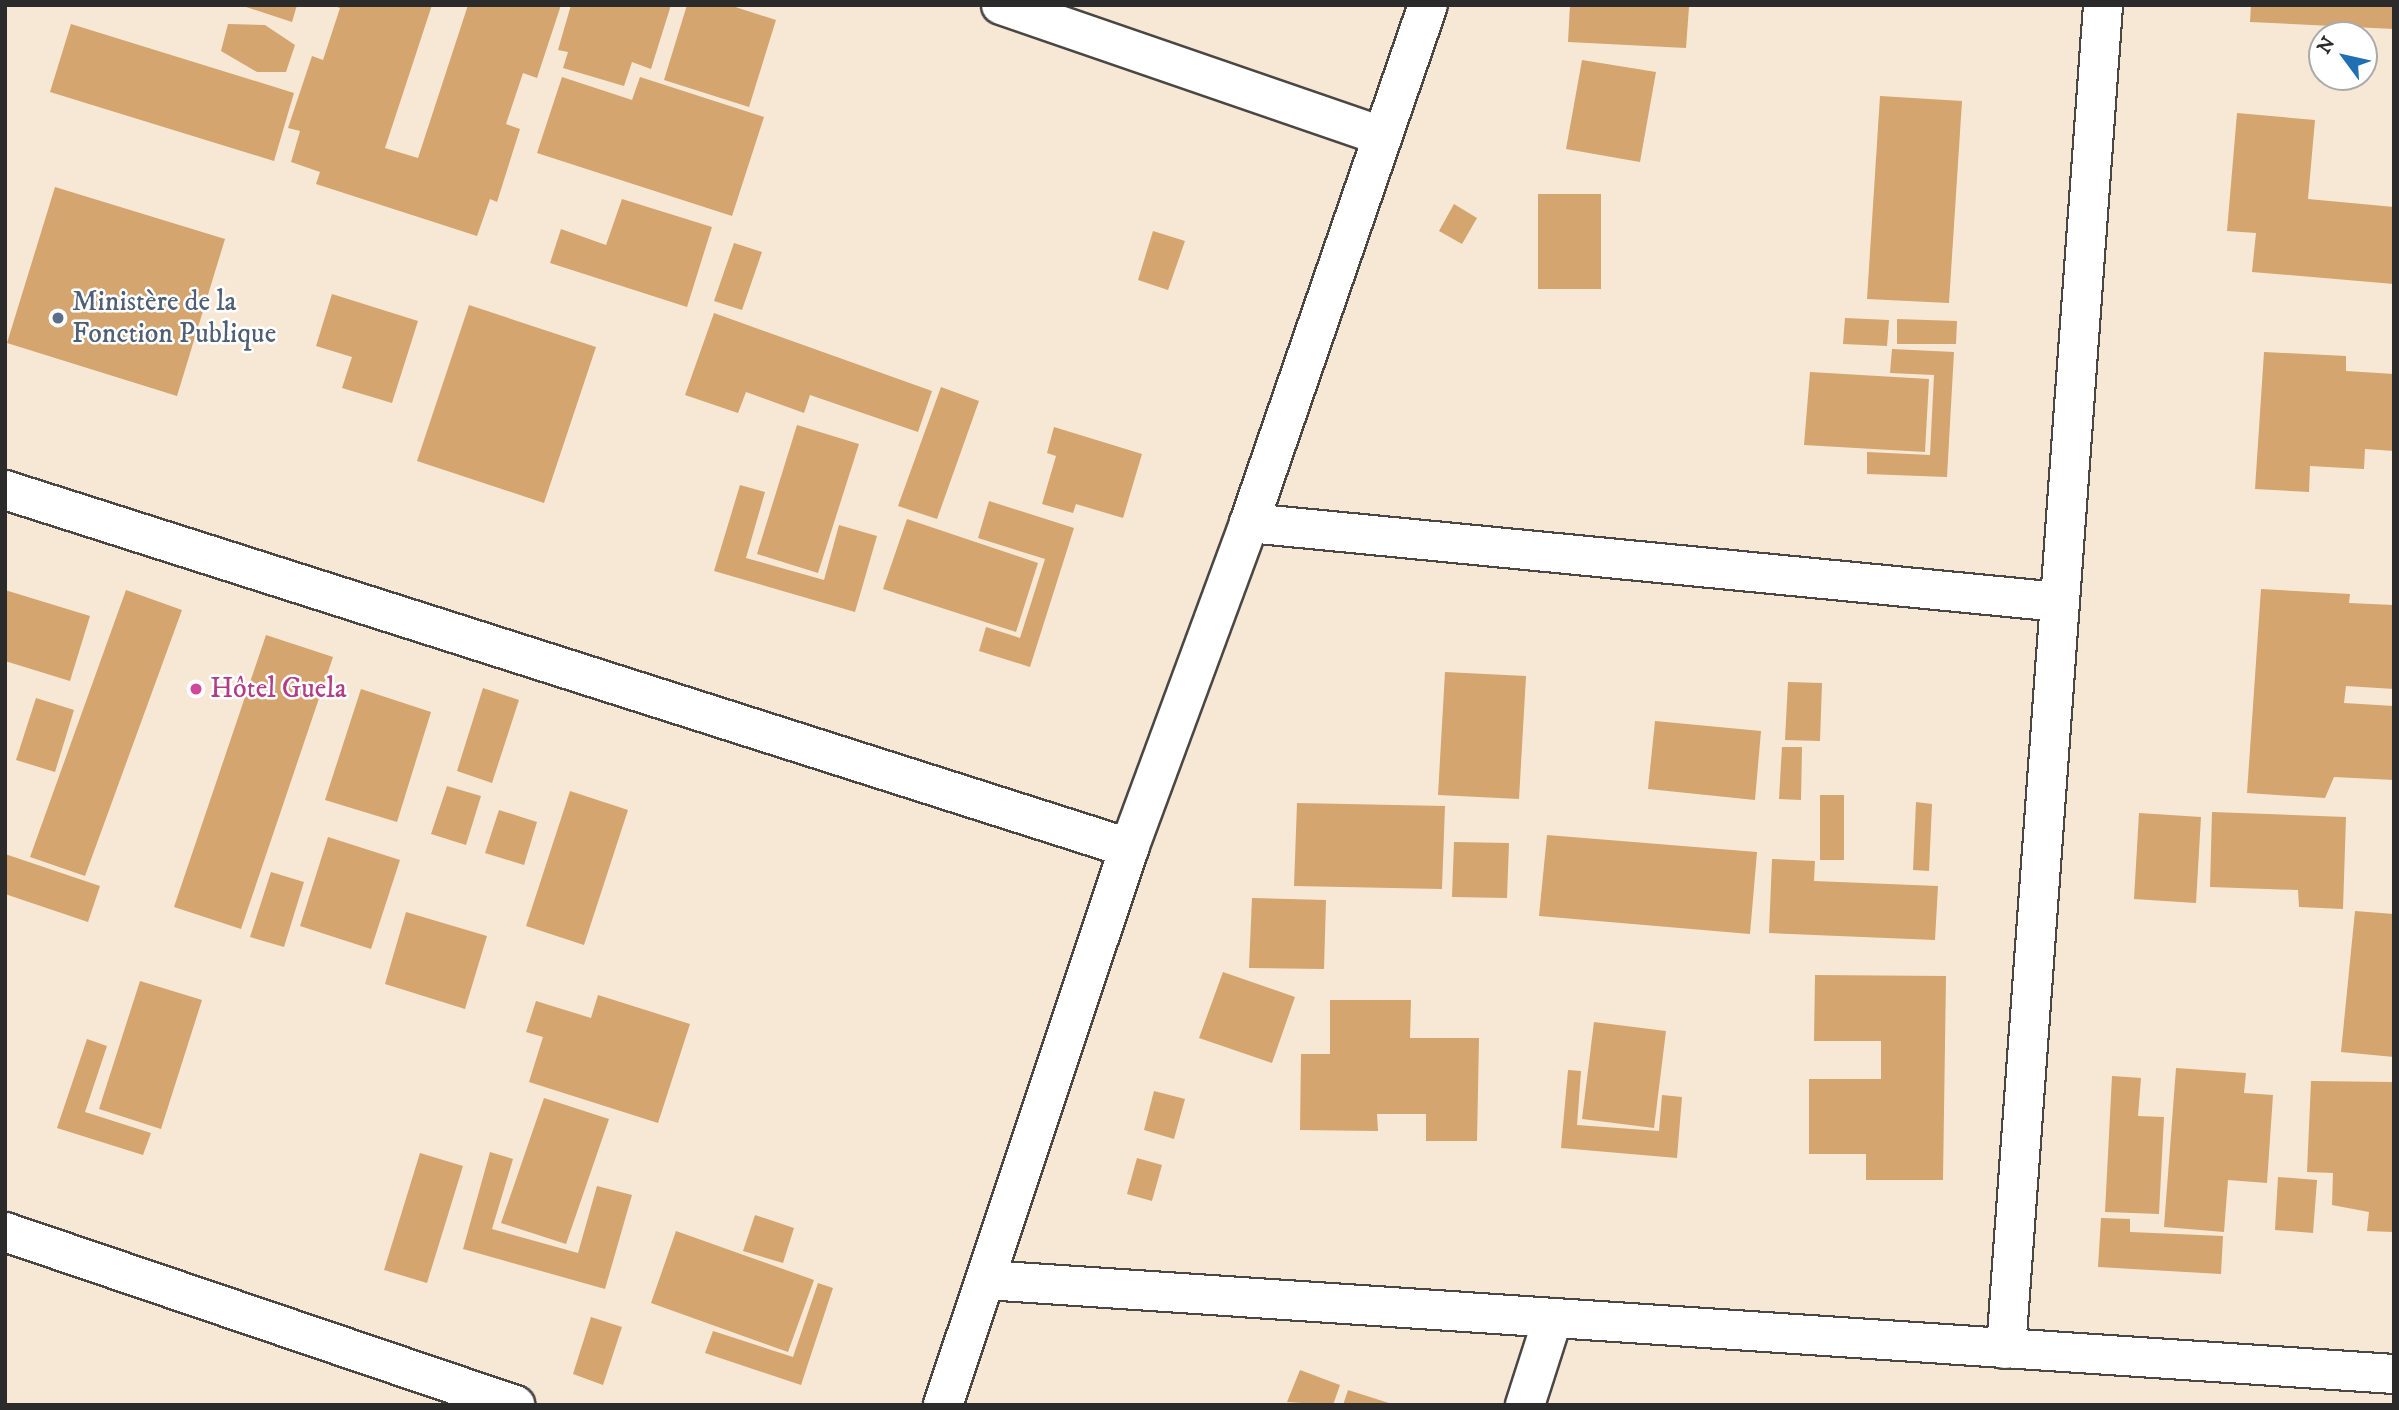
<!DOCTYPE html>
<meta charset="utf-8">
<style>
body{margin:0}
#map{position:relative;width:2399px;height:1410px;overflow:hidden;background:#f7e8d5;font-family:"IM FELL DW Pica",serif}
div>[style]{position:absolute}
.building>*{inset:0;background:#d4a56e}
.roads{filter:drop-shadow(2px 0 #4a4744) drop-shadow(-2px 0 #4a4744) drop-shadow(0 2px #4a4744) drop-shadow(0 -2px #4a4744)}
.minor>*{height:38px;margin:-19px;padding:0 19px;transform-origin:19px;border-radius:19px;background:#fff}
.dots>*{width:19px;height:19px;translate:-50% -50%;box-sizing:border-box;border:4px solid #fff;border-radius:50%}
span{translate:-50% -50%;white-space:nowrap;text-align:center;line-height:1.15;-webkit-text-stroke:5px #fff;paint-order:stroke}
.service-label{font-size:28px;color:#4e5e75}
.left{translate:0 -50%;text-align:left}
.hotel-label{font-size:28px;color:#b23c85}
.frame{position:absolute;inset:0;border:7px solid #2b2b2b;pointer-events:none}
.north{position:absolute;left:2308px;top:21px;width:70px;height:70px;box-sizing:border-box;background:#fff;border:2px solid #aaa;border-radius:50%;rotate:303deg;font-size:19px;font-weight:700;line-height:28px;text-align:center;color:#2b2b2b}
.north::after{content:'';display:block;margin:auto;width:24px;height:32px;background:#1f6fb2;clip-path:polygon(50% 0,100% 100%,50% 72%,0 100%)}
</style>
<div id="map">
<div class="building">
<i style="clip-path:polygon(240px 5px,297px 5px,292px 22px)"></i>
<i style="clip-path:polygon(332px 5px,432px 5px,385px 148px,418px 158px,468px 5px,561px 5px,537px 78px,523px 73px,506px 124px,520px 129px,497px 202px,490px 199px,477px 236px,316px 184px,320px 172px,291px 162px,300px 131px,288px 128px,312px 56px,323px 60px,340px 8px)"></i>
<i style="clip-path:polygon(571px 5px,671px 5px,651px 69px,632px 62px,624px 86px,563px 68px,568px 52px,558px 50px)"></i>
<i style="clip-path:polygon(687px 5px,729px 5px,776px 20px,749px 107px,664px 80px)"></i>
<i style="clip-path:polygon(1570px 5px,1689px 7px,1686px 48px,1568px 42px)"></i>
<i style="clip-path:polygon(2251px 5px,2394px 5px,2394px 29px,2250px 22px)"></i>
<i style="clip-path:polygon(71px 24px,294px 93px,274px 161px,50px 92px)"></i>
<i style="clip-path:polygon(228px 24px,265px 25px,295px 45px,286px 72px,257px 72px,221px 51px)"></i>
<i style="clip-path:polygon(1582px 60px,1656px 72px,1640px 162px,1566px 149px)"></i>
<i style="clip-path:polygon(562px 77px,632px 100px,640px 77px,764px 117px,732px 216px,537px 153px)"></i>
<i style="clip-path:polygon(1880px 96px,1962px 101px,1949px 303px,1867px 299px)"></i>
<i style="clip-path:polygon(2237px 113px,2315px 120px,2308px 199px,2394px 207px,2394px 284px,2252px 272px,2256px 233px,2227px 231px)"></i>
<i style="clip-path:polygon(55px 187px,225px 239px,177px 396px,7px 343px)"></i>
<i style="clip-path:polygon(1538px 194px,1601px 194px,1601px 289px,1538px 289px)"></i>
<i style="clip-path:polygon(622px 199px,712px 227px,687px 307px,550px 263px,561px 229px,606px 245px)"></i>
<i style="clip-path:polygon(1454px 204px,1477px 218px,1462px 244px,1439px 231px)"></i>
<i style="clip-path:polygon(1153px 231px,1185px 241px,1168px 290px,1138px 280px)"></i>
<i style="clip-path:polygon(734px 243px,762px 252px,742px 310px,714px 301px)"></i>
<i style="clip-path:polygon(332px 294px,418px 321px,392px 403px,342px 388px,352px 357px,316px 346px)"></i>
<i style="clip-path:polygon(469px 305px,596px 347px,544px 503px,417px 461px)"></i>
<i style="clip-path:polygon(714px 313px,932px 391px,918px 432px,810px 395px,804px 413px,746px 392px,738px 413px,685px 395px)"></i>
<i style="clip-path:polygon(1845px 318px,1889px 320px,1887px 346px,1843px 344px)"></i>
<i style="clip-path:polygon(1897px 319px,1957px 321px,1956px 344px,1897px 344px)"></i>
<i style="clip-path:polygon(1892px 349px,1954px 352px,1947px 477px,1867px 474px,1867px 452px,1930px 455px,1934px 375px,1890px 373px)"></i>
<i style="clip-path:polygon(2264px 352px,2346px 356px,2346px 371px,2394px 374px,2394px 451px,2365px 449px,2364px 469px,2310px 466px,2309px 492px,2255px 489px)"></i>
<i style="clip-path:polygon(1810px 372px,1929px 379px,1925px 452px,1804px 445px)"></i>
<i style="clip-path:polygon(941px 387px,979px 401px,937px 519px,898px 506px)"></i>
<i style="clip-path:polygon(797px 425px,859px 444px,818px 573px,757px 554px)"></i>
<i style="clip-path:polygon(1054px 427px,1142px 454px,1123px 518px,1076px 504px,1073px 513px,1042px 504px,1056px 456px,1047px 453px)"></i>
<i style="clip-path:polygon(740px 485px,765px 492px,746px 558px,824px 580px,839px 525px,877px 536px,855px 612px,714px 571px)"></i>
<i style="clip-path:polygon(989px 501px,1074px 528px,1030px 667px,979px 651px,986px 627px,1020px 638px,1045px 559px,978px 538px)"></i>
<i style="clip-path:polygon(907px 519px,1038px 563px,1016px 632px,883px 589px)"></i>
<i style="clip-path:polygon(2261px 589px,2350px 594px,2349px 603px,2394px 605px,2394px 689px,2346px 686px,2344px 703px,2394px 706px,2394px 780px,2334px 777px,2325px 798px,2247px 793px)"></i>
<i style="clip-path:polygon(5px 590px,90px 616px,70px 681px,5px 661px)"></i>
<i style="clip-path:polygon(126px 590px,182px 610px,85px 876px,30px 857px)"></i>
<i style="clip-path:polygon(266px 635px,333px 657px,241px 929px,174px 907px)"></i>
<i style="clip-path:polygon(1445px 672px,1526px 676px,1519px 799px,1438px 795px)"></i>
<i style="clip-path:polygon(1788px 682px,1822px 683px,1820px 741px,1785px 740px)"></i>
<i style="clip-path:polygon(483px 688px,519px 700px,492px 783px,457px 771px)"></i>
<i style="clip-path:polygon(361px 689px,431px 712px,397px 822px,325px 800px)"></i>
<i style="clip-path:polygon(36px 698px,74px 710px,55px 772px,16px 760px)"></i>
<i style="clip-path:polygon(1655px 721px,1761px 731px,1755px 800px,1648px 789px)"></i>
<i style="clip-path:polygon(1782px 747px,1802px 747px,1801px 800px,1779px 799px)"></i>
<i style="clip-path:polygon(447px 786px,481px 796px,466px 845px,431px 834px)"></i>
<i style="clip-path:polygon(570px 791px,628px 810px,584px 945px,526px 926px)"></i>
<i style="clip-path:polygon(1820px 795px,1844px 795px,1844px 860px,1820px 860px)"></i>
<i style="clip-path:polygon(1916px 802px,1932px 804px,1929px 871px,1913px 870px)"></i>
<i style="clip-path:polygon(1297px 803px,1445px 806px,1442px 889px,1294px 886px)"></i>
<i style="clip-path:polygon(499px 810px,537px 822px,524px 865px,485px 853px)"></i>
<i style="clip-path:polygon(2212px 812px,2346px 817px,2343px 909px,2299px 907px,2298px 890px,2210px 887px)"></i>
<i style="clip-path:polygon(2139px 813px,2201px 817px,2196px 903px,2134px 899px)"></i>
<i style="clip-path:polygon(1547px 835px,1757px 852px,1750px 934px,1539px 916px)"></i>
<i style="clip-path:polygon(328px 837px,400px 860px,371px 949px,300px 926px)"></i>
<i style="clip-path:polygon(1454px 842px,1509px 843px,1507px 898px,1452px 897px)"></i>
<i style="clip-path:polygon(5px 854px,100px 886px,88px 922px,5px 894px)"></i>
<i style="clip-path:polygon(1772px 859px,1815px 861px,1814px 881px,1938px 886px,1935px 940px,1769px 933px)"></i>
<i style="clip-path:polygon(271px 872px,304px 882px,284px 947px,250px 937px)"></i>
<i style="clip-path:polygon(1252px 898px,1326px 900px,1324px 969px,1249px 968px)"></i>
<i style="clip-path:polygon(2355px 911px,2394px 914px,2394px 1057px,2341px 1052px)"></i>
<i style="clip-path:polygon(406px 912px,487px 936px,465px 1009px,385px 984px)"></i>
<i style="clip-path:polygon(1223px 972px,1295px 997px,1272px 1063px,1199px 1038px)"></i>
<i style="clip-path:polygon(1815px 975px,1946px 976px,1943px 1180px,1866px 1180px,1866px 1154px,1809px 1154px,1809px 1079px,1881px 1079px,1881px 1041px,1814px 1041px)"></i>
<i style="clip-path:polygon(140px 981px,202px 1000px,161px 1129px,99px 1109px)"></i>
<i style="clip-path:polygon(598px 995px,690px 1024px,658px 1123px,529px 1082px,543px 1037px,526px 1032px,536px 1001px,591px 1018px)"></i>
<i style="clip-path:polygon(1330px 1000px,1411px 1000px,1410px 1038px,1479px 1038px,1477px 1141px,1426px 1141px,1426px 1114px,1377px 1114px,1378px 1131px,1300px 1130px,1301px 1054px,1330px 1054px)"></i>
<i style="clip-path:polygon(1594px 1022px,1666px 1031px,1654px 1128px,1582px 1119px)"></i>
<i style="clip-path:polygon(87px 1039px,107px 1046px,85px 1112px,151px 1133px,143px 1155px,57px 1128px)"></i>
<i style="clip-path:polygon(2176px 1068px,2246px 1073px,2244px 1093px,2273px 1095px,2267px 1183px,2228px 1180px,2224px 1232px,2164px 1227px)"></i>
<i style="clip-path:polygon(1568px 1070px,1581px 1071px,1577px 1125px,1659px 1131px,1662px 1095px,1682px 1097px,1677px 1158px,1561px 1148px)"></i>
<i style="clip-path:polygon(2112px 1076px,2141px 1078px,2138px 1116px,2164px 1117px,2159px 1214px,2105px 1212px)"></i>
<i style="clip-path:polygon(2311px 1081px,2394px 1082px,2394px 1232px,2367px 1231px,2369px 1212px,2332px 1205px,2333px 1173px,2307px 1172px)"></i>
<i style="clip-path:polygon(1154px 1091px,1185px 1099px,1174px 1139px,1144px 1130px)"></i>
<i style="clip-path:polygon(544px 1098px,609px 1119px,566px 1244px,501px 1223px)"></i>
<i style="clip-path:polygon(490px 1152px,513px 1159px,492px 1229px,578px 1253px,597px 1186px,632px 1195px,605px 1289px,463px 1249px)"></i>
<i style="clip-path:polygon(420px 1153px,463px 1166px,427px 1283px,384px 1270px)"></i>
<i style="clip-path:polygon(1137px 1158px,1162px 1165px,1152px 1201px,1127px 1194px)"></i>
<i style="clip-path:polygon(2278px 1177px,2317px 1180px,2313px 1233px,2275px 1230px)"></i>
<i style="clip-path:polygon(755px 1215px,794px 1228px,783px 1263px,743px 1251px)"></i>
<i style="clip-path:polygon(2101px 1218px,2130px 1219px,2130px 1232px,2223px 1236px,2221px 1274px,2098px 1267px)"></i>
<i style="clip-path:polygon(676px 1231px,814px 1280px,788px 1352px,651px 1303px)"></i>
<i style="clip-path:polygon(818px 1283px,833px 1288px,801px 1385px,705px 1353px,713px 1331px,793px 1357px)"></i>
<i style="clip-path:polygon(591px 1317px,622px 1327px,603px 1385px,573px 1374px)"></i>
<i style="clip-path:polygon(1300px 1370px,1340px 1385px,1333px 1405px,1287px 1402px)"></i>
<i style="clip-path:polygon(1348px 1390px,1392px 1404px,1392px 1405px,1343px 1405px)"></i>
</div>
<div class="roads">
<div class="minor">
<i style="left:1001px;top:5px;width:403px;rotate:19deg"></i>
<i style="left:5px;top:490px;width:1180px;rotate:17.67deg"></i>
<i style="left:1249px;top:523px;width:814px;rotate:5.57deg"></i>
<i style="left:5px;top:1232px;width:539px;rotate:18.74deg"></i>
<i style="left:986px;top:1280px;width:1411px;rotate:3.82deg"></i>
<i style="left:2006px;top:1349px;width:1347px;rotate:-85.87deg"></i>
<i style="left:943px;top:1405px;width:587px;rotate:-71.53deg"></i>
<i style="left:1129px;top:848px;width:346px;rotate:-69.7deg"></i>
<i style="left:1249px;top:523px;width:548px;rotate:-70.94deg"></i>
<i style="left:1525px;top:1405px;width:91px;rotate:-72.2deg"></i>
</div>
</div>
<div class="dots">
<i style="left:58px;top:318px;background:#5c6f8a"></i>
<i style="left:196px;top:689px;background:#d1479c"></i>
</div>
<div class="service-label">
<span class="left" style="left:72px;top:318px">Ministère de la<br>Fonction Publique</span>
</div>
<div class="hotel-label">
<span class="left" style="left:210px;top:689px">Hôtel Guela</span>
</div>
<div class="frame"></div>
<div class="north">N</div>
</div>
